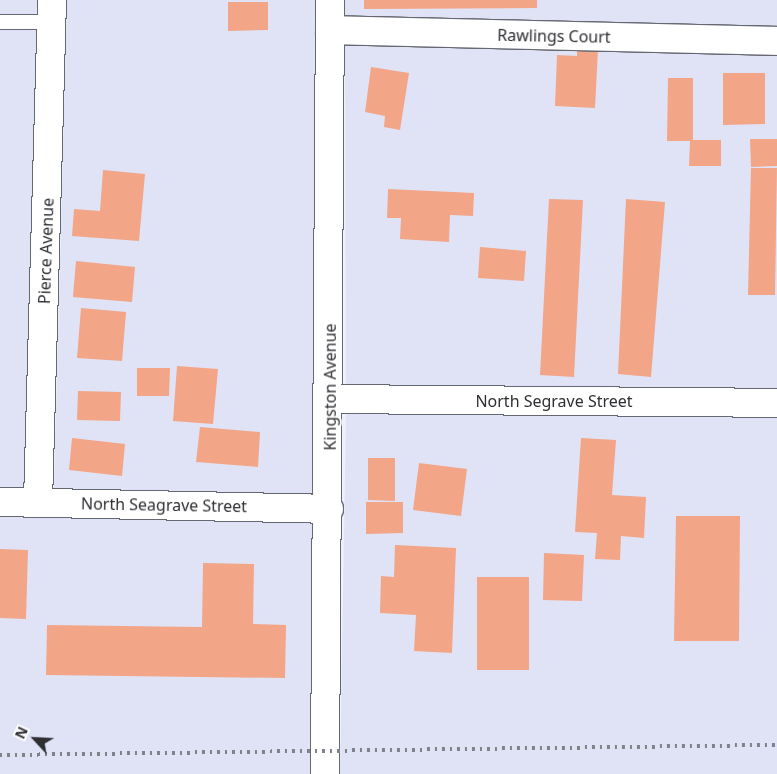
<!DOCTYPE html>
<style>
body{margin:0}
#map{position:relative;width:777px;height:774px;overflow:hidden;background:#eef0fb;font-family:"Noto Sans",sans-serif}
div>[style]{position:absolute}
.built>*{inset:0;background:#dfe3f5}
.building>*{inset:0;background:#f3a588}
.roads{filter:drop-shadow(1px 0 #656771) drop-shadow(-1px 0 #656771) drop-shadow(0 1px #656771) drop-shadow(0 -1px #656771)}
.service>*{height:14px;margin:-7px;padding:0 7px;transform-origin:7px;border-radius:7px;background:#fff}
.minor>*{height:28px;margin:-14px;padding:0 14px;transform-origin:14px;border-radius:14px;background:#fff}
.rail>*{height:4px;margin-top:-2px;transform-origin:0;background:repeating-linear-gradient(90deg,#818189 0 2.5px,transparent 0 7.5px)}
span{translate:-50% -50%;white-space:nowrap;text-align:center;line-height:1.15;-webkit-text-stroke:4px #fff;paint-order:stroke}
.street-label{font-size:16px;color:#2e2e33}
.north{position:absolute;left:10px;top:714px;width:50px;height:50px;-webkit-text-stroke:4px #fff;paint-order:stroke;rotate:295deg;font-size:14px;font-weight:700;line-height:20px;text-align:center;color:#2e2e33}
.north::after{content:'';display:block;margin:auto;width:18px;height:22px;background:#2e2e33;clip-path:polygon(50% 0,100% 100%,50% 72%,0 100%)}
</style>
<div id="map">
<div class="built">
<i style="clip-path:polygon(0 0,37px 0,24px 488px,0 488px)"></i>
<i style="clip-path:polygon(67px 0,315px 0,314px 495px,54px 489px)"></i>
<i style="clip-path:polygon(345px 0,777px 0,777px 27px,345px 17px)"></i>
<i style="clip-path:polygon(345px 45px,777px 55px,777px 389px,346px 386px)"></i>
<i style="clip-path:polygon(346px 414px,777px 417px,777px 774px,340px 774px)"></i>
<i style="clip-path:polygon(0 515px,313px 522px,310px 774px,0 774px)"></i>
</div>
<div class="building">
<i style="clip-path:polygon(364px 0,537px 0,537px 8px,364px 9px)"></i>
<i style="clip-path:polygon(228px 2px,268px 2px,268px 30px,228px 31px)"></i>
<i style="clip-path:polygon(577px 49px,598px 50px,595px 108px,555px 106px,557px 55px,577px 56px)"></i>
<i style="clip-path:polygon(371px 67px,409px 73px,400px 130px,384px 127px,385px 116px,365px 112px)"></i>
<i style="clip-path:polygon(723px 73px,765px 73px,765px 124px,723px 125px)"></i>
<i style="clip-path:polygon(668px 78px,693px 78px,693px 140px,721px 140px,721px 166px,689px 166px,690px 141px,667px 141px)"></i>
<i style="clip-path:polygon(750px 139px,777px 139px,777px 166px,751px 167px)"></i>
<i style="clip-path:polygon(751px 168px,777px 168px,775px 295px,748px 295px)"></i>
<i style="clip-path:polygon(103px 170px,145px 174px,139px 241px,72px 236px,74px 209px,100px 211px)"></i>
<i style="clip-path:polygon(388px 189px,474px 193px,473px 216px,450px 215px,449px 242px,400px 239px,401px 218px,387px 218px)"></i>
<i style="clip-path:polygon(549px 199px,583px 200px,574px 377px,540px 375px)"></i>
<i style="clip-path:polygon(626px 199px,665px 202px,651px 377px,618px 374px)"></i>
<i style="clip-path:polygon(480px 247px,526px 251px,524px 281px,478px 278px)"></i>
<i style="clip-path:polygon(76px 261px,135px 267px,132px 302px,73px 297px)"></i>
<i style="clip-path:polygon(81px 308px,126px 312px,122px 361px,77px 358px)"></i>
<i style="clip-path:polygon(177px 366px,218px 369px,213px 424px,173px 421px)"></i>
<i style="clip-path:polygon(137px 368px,170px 368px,169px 396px,137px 396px)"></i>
<i style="clip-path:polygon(78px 391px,121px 392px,120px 421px,77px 420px)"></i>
<i style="clip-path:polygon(200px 427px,260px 432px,258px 467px,196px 462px)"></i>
<i style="clip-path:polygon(72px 438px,125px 444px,122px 476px,69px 470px)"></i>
<i style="clip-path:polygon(581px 438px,616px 440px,612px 495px,646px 497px,644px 538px,621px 536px,620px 560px,595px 559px,597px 533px,575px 532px)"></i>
<i style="clip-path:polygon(368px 458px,395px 458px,395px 501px,368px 500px)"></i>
<i style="clip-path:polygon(419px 463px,467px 469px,461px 516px,413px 510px)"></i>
<i style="clip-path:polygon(366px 502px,403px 502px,403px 533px,366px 534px)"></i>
<i style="clip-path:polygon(676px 516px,740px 516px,739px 641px,674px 641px)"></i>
<i style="clip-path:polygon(395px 545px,456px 548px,452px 653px,414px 651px,416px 615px,380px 613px,381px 576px,394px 577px)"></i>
<i style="clip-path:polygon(0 549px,28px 550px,26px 619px,0 618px)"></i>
<i style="clip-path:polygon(544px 553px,584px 555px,582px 601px,543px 600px)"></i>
<i style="clip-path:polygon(203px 563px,254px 564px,253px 624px,286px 625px,285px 678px,46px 675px,47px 625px,202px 627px)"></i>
<i style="clip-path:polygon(477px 577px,529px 577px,529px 670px,477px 670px)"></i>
</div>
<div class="roads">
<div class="service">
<i style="left:0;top:22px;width:53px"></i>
</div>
<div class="minor">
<i style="left:330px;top:30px;width:447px;rotate:1.4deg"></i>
<i style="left:331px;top:399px;width:446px;rotate:0.5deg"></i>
<i style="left:0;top:502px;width:329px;rotate:1.2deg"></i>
<i style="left:38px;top:502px;width:502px;rotate:-88.4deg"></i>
<i style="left:325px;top:774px;width:774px;rotate:-89.63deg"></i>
</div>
</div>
<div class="rail">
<i style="left:0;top:755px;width:777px;rotate:-0.74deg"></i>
</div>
<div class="street-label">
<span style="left:554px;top:36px;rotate:1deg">Rawlings Court</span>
<span style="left:46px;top:251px;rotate:-88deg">Pierce Avenue</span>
<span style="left:330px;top:387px;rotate:-90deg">Kingston Avenue</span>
<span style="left:554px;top:401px">North Segrave Street</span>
<span style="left:164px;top:505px;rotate:1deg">North Seagrave Street</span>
</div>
<div class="north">N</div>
</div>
